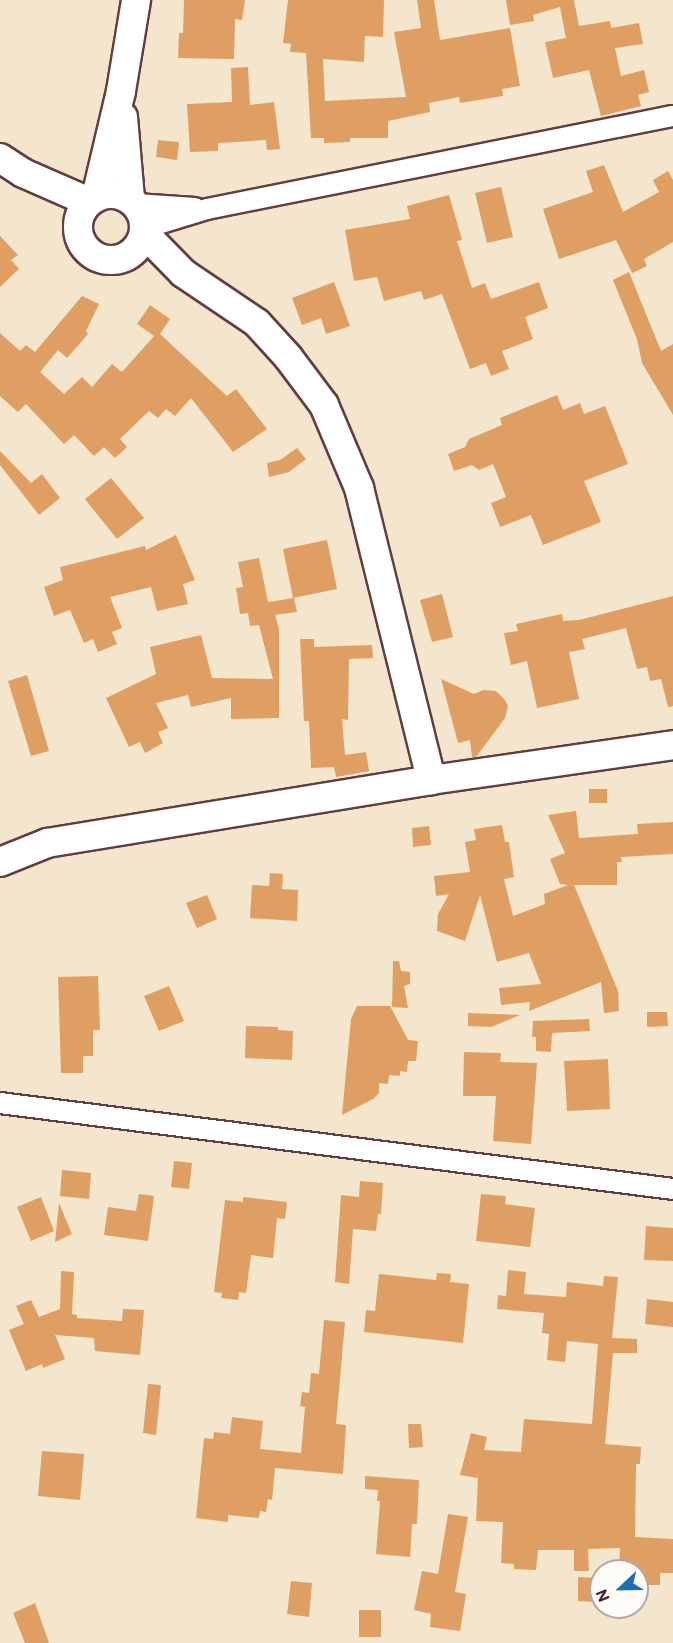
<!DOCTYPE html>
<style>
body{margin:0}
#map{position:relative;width:673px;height:1643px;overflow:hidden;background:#f3e6cd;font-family:"Balsamiq Sans",sans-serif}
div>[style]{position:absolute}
.building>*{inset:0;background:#e09f62}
.roads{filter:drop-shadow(2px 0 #633d43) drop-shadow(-2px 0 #633d43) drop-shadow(0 2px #633d43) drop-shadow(0 -2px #633d43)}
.street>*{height:20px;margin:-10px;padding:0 10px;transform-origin:10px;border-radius:10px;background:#fff}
.secondary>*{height:28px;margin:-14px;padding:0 14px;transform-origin:14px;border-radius:14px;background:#fff}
.secondary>.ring{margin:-14px;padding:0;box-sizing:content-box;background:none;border:28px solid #fff;border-radius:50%}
span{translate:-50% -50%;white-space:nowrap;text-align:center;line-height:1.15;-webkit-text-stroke:6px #fdfcf7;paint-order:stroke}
.north{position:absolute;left:589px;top:1559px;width:60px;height:60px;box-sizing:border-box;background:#fdfcf7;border:2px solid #b5a4a5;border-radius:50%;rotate:248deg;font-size:16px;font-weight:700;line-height:24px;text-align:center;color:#4a1f2b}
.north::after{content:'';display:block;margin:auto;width:21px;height:27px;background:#1f6fb2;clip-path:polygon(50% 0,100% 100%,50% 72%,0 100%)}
</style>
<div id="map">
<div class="building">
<i style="clip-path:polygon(184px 0,245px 0,242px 20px,235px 19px,234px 59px,178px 58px,179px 33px,183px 33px)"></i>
<i style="clip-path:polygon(288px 0,384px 0,383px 37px,365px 36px,364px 62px,323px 59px,325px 101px,406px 97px,394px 32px,421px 28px,417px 0,434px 0,440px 40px,510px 28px,520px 86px,502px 89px,503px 96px,460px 103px,459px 97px,429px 103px,430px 112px,388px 121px,388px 138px,350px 138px,350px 142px,324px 143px,324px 138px,311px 138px,306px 53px,290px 52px,291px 44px,283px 43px)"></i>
<i style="clip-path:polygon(506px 0,574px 0,579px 26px,610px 21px,611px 28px,639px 23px,643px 44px,615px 48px,621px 76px,644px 70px,649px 92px,638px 95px,641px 106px,601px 116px,589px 70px,553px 78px,545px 42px,566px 38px,560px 7px,533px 15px,534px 21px,510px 25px)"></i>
<i style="clip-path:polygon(248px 67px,250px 105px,274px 102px,280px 149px,267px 150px,266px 140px,218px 143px,218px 151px,190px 152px,187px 104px,232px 102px,231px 68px)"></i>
<i style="clip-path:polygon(158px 140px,179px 142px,177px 160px,156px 157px)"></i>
<i style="clip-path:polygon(604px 165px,623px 212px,659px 192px,653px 180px,668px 171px,673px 180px,673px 242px,644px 259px,647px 266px,632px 273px,616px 240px,559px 259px,543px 209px,593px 192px,586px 171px)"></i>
<i style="clip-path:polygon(501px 187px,513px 237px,487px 243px,475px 193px)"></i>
<i style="clip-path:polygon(449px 195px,462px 240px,457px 241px,472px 288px,485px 283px,491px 299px,539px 282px,548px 308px,525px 317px,533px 339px,502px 351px,509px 369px,491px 376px,486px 363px,470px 369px,442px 294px,424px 300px,421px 291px,384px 301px,377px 277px,354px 281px,345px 230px,410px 219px,407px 206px)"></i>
<i style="clip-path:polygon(0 236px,18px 255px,11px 260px,19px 269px,0 287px)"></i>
<i style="clip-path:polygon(629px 272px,661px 351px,673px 344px,673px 415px,642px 363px,637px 339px,613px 280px)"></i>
<i style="clip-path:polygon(334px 282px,350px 326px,326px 334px,321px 318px,302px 325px,292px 298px)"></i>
<i style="clip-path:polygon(82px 296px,99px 304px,86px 331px,88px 334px,67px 358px,58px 350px,40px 372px,64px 394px,82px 377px,92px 387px,112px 364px,122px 372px,154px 336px,137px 324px,150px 305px,170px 319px,160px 334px,227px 396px,236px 389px,267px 429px,233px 452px,191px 398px,175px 416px,166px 409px,158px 418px,149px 411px,120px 439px,127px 447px,115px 458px,104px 447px,94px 456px,74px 435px,64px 444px,26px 404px,18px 412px,0 396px,0 333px,20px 351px,26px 345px,35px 352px)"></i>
<i style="clip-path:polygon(557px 395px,563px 410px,580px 403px,584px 414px,605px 406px,628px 464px,584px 481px,601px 522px,543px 545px,531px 515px,500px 527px,491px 503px,506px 497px,493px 464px,479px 470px,472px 465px,454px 471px,448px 454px,465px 447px,469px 439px,502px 425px,500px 418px)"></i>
<i style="clip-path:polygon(297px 448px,306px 459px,289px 472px,269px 477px,267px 463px,280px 460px)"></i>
<i style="clip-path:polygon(0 451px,31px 483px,42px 474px,60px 498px,39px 515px,0 465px)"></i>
<i style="clip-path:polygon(111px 478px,144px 518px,117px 539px,85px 499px)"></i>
<i style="clip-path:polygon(176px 535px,195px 580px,183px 584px,188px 604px,157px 611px,151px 587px,110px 597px,122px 628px,112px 632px,117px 644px,98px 652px,93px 639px,84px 643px,70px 610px,54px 616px,44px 587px,63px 580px,60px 567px,145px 546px,146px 550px)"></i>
<i style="clip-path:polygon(327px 540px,337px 589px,293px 598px,283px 549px)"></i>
<i style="clip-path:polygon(259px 558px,268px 602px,294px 598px,297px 612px,275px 615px,279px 629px,279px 718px,231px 719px,231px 698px,191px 707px,188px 695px,156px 703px,168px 728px,158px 732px,163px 743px,145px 753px,140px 742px,129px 747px,106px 698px,156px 674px,150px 647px,201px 635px,212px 678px,273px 679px,259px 625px,250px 626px,248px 613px,240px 614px,236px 588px,243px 587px,238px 562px)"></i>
<i style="clip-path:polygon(442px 594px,453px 637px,432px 642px,420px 600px)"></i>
<i style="clip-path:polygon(673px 596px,673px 706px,668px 707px,661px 679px,650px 681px,647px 667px,637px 669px,626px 628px,582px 639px,585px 649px,569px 652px,579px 699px,537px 708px,527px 661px,511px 665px,504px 633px,518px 631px,516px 624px,562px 614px,563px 621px,579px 620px)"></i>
<i style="clip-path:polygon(300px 639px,314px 639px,314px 647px,372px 645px,373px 658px,349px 659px,348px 720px,342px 719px,345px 755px,366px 752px,369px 771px,336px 777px,334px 767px,311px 768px,309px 721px,304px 721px)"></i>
<i style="clip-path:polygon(27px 675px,49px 751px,31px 756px,8px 681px)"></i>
<i style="clip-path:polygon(441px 679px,474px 694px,483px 690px,496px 691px,505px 700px,508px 706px,505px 718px,476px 757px,472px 757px,470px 740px,458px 743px)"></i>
<i style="clip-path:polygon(589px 789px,607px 789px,607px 803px,589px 803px)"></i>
<i style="clip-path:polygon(576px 811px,579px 838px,638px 834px,637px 824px,673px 822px,673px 854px,621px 857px,622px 862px,617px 862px,617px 885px,574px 885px,618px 991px,619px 1011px,604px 1013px,601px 982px,529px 1011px,530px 1002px,501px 1005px,499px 988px,541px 984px,529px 953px,497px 962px,480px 895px,465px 941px,437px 931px,438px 914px,449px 894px,436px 896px,434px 876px,470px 872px,465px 842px,476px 840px,474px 829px,502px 825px,505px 842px,509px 842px,514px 877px,504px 879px,513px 916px,545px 904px,544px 894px,568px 885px,560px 884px,550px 859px,565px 853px,548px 815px)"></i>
<i style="clip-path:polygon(429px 826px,431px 845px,413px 847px,412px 828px)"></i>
<i style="clip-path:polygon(270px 873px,283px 874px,282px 889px,298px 890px,297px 921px,250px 918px,252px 885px,269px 886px)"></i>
<i style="clip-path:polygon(207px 895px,217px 919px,197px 928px,186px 903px)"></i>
<i style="clip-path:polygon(393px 961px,399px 961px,401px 971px,410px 972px,410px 984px,404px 986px,408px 1008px,392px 1007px)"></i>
<i style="clip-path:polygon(98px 976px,100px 1030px,93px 1030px,93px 1056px,83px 1056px,83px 1073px,61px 1073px,58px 977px)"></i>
<i style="clip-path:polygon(169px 986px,184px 1021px,159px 1031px,144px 996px)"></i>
<i style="clip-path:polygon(357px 1006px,390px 1006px,408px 1040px,418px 1041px,416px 1061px,408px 1061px,407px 1072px,400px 1071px,400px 1076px,389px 1075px,388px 1084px,379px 1083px,379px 1093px,373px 1099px,342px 1115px,351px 1019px)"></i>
<i style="clip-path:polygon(647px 1012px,667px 1012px,668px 1026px,647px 1027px)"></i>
<i style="clip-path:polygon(468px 1013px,520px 1015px,491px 1027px,468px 1026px)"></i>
<i style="clip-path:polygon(589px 1019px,590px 1031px,552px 1033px,551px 1052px,536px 1051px,536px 1037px,532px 1037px,533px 1021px)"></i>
<i style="clip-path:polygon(246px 1026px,278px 1027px,278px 1030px,293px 1031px,292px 1060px,245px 1058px)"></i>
<i style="clip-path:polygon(464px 1052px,501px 1053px,500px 1062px,537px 1063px,531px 1144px,493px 1141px,496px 1096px,463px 1096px)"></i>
<i style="clip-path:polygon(608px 1059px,610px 1109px,567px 1111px,564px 1061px)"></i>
<i style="clip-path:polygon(174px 1161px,192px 1163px,189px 1189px,171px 1187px)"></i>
<i style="clip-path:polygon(62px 1170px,91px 1173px,89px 1199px,60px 1196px)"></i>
<i style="clip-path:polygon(360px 1181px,383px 1183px,381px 1214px,378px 1214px,376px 1231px,353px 1229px,349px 1284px,335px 1282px,341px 1195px,359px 1197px)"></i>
<i style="clip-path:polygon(139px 1194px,154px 1196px,148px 1241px,104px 1235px,108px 1207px,136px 1211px)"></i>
<i style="clip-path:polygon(481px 1194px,506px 1196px,505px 1204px,535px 1208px,530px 1247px,476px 1241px)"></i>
<i style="clip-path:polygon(41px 1197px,54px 1231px,31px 1241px,17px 1207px)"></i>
<i style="clip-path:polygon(243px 1197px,287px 1202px,285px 1219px,277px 1218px,273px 1258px,251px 1255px,246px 1293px,239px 1292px,238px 1300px,221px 1298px,222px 1293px,214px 1292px,225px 1200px,243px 1202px)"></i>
<i style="clip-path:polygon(59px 1203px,72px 1234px,55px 1242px)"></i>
<i style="clip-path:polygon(646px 1226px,673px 1228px,673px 1261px,644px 1260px)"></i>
<i style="clip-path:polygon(508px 1270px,526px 1272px,524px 1294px,566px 1297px,567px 1282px,603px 1286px,604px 1276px,618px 1277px,612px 1338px,637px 1339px,637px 1353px,613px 1353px,605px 1444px,641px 1447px,640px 1464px,636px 1464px,635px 1537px,673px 1539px,673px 1573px,660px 1573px,660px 1585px,637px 1585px,637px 1571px,619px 1571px,620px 1548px,588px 1549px,589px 1571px,574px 1571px,574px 1550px,538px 1550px,536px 1570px,514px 1569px,514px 1564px,501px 1563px,503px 1522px,476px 1521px,478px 1478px,460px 1475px,471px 1433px,487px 1437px,484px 1450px,521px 1452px,524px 1419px,592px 1424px,598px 1344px,567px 1341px,565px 1362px,547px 1360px,549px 1334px,542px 1333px,544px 1313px,497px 1309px,498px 1295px,506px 1296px)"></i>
<i style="clip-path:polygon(61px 1271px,74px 1272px,72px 1314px,77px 1315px,77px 1318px,122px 1321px,123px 1309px,144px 1310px,140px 1355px,95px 1351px,94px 1338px,55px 1335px,65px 1359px,43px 1368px,42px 1364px,26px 1371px,9px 1330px,24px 1324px,16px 1306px,31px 1300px,39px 1317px,60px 1309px)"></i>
<i style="clip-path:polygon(437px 1273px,451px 1274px,450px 1282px,469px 1284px,463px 1343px,364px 1332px,366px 1310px,375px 1311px,379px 1274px,436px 1280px)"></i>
<i style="clip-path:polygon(647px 1299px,673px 1302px,673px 1327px,645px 1324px)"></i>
<i style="clip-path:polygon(324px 1320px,345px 1322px,336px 1424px,346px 1425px,343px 1474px,275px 1468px,272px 1500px,268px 1499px,266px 1512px,260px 1511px,259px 1518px,228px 1515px,228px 1522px,196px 1518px,204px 1438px,213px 1439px,214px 1432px,230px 1434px,232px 1417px,263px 1421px,260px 1449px,301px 1453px,305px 1407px,300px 1406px,302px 1392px,309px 1393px,311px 1373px,319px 1374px)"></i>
<i style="clip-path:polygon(148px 1384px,161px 1385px,156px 1435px,143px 1433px)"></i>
<i style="clip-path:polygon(408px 1424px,421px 1424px,423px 1447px,409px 1448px)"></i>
<i style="clip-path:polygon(42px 1451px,84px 1454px,80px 1500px,38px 1496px)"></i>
<i style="clip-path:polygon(365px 1476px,419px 1480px,417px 1524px,412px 1524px,410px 1557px,376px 1554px,380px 1501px,377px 1501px,378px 1490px,365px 1489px)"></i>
<i style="clip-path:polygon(448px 1514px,468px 1517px,455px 1592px,466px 1594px,460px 1631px,430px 1627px,431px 1614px,414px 1610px,422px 1571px,438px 1574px)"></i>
<i style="clip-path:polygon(578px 1577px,597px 1578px,596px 1602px,578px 1601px)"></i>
<i style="clip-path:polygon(291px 1581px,312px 1583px,309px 1617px,287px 1614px)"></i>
<i style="clip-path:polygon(35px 1603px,49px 1643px,25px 1643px,13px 1613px)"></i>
<i style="clip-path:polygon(359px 1610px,381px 1610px,381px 1637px,359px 1637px)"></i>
</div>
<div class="roads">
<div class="street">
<i style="left:136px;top:204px;width:59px;rotate:3.9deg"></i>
<i style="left:145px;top:228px;width:65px;rotate:-17deg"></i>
<i style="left:207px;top:209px;width:475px;rotate:-11.3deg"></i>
<i style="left:0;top:1103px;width:678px;rotate:7.28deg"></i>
</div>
<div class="secondary">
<i style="left:123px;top:117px;width:82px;rotate:85.1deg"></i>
<i style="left:0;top:158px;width:27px;rotate:33deg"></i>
<i style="left:23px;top:173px;width:72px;rotate:23.7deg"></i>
<i class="ring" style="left:78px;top:194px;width:38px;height:38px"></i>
<i style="left:96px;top:197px;width:109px;rotate:-76.7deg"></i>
<i style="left:121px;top:91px;width:92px;rotate:-80.6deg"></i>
<i style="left:144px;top:233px;width:56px;rotate:45.7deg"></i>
<i style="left:183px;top:273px;width:89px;rotate:34deg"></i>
<i style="left:257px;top:323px;width:46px;rotate:47.6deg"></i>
<i style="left:288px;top:357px;width:60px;rotate:53.1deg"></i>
<i style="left:324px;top:405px;width:90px;rotate:67.1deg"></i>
<i style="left:359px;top:488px;width:301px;rotate:76.1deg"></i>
<i style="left:0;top:862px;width:51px;rotate:-22deg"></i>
<i style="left:47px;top:843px;width:389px;rotate:-9.3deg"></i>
<i style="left:431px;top:780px;width:245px;rotate:-8.2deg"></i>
</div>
</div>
<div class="north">N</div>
</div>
